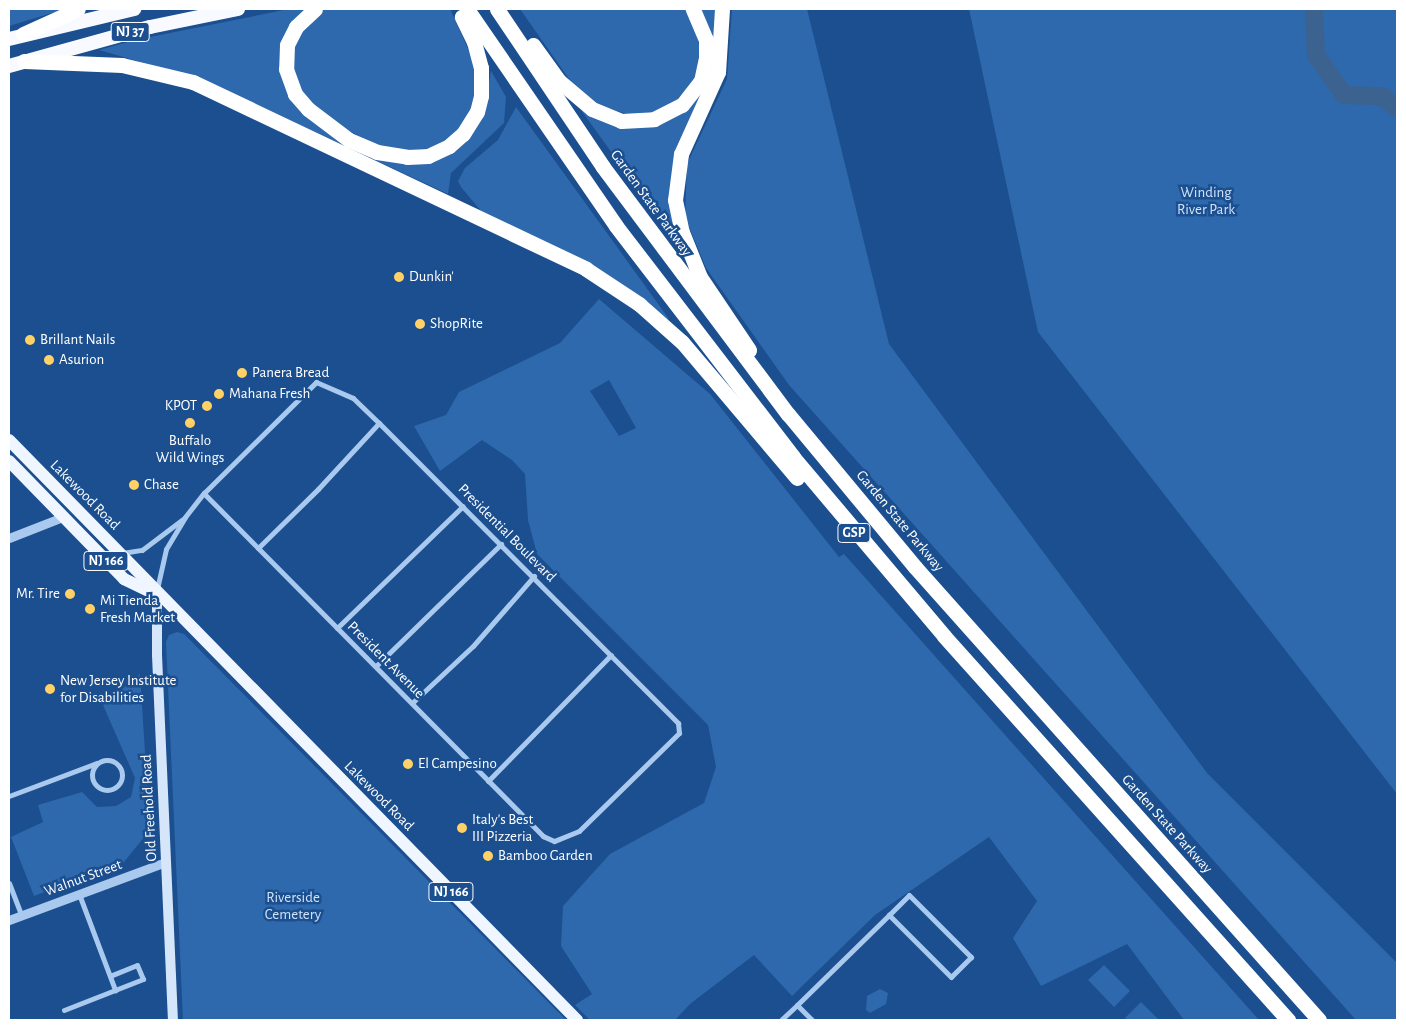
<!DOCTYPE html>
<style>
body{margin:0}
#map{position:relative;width:1406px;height:1029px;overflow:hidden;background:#1b4f8f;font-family:"Alegreya Sans",sans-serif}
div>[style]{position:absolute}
.green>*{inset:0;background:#2e69ad}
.river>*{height:18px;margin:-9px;padding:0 9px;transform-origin:9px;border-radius:9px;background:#3c6290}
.minor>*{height:5px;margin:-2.5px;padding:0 2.5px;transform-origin:2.5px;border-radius:2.5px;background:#a9c9ee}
.minor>.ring{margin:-2.5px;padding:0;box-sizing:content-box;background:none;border:5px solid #a9c9ee;border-radius:50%}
.tertiary>*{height:9px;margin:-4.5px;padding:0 4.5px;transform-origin:4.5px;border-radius:4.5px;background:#a9c9ee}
.secondary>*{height:10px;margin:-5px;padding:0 5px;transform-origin:5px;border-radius:5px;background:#d6e6fa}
.primary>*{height:12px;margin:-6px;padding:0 6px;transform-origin:6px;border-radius:6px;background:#f0f6ff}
.trunk>*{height:14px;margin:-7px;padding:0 7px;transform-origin:7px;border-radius:7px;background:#f8faff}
.motorway>*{height:15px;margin:-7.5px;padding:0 7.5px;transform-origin:7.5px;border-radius:7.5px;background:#fff}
.dots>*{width:14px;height:14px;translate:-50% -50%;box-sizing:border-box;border:2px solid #1b4f8f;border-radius:50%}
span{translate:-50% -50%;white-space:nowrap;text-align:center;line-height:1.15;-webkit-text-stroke:5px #1b4f8f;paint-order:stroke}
.shield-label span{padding:1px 4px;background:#1b4f8f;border:1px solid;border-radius:4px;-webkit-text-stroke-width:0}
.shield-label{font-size:14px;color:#fff;font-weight:700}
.park-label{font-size:15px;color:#cfe3fa}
.street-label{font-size:15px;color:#fff}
.poi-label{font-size:15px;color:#fff}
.left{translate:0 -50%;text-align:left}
.right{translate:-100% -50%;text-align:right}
.frame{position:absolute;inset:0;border:10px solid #fff;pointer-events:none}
</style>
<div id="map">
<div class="green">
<i style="clip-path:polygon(9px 9px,65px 9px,9px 26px)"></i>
<i style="clip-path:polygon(289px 9px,306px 9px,290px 25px,289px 95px,395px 162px,470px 136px,484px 114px,491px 71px,506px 97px,504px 123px,451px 173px,448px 194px,206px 81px,99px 50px,135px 40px)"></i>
<i style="clip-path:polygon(321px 9px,450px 9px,474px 62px,476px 98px,461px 129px,433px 148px,400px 151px,371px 143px,332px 121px,304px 96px,294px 75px,292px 51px,300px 31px)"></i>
<i style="clip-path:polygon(520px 9px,685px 9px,695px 23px,700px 51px,694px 81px,676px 101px,656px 113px,630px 115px,602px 106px,576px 89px)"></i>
<i style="clip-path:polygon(701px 9px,718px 9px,715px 64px,685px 135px,672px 215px,678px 245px,581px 110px,610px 123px,687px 107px,709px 29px)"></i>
<i style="clip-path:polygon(732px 9px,807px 9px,889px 344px,1207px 773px,1397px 963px,1397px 1020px,1356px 1020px,789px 385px,706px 268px,685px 217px,687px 164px,727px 79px)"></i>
<i style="clip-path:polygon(969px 9px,1397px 9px,1397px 794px,1038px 332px)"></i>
<i style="clip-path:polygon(516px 107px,669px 319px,667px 320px,608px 275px,481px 211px,461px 187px,458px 181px,465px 168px,498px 140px)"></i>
<i style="clip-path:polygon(evenodd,599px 299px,710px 394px,839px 557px,844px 554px,1259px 1020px,1184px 1020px,1127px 944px,1041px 986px,1013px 938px,1037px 901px,989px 837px,875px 915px,792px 996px,754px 955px,690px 1004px,675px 1020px,590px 1020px,575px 1005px,592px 994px,561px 946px,563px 906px,610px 854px,704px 803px,716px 767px,708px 725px,537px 554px,528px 520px,525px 474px,512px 460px,482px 440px,440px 471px,414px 426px,446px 415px,459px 392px,560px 343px,599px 299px,609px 380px,636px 428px,619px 436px,590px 391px,609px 380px)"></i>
<i style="clip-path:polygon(177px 632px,184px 634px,566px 1020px,183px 1020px,166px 642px,169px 635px)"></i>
<i style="clip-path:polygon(140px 674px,150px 830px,124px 862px,34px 896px,11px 837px,43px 822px,38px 805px,82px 792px,97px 807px,116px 806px,131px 797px,135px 778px,103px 705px)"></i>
<i style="clip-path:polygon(1104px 965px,1130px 991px,1114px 1007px,1088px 980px)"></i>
<i style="clip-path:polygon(880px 989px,888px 993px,886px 1004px,870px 1013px,866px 1010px,867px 996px)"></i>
<i style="clip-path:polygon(1141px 1002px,1159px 1020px,1128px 1020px,1125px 1018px)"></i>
</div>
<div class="river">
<i style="left:1314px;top:9px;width:46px;rotate:87.5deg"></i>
<i style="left:1316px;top:55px;width:49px;rotate:55deg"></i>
<i style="left:1344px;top:95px;width:38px;rotate:2deg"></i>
<i style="left:1382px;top:96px;width:19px;rotate:39deg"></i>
</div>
<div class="minor">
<i style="left:258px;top:548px;width:84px;rotate:-44.5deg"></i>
<i style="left:318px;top:489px;width:90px;rotate:-47.3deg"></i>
<i style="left:122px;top:553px;width:20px;rotate:-9deg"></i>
<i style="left:142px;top:550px;width:51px;rotate:-37.1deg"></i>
<i style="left:157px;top:589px;width:41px;rotate:-77.3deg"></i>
<i style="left:166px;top:549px;width:37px;rotate:-59deg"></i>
<i style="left:185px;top:517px;width:31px;rotate:-52deg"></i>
<i style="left:204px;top:493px;width:158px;rotate:-44.7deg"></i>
<i style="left:316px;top:382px;width:40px;rotate:23.4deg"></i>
<i style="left:353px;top:398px;width:36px;rotate:44deg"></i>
<i style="left:379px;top:423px;width:424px;rotate:45.1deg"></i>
<i style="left:678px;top:723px;width:10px;rotate:84deg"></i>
<i style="left:679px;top:733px;width:140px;rotate:135.6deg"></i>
<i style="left:579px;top:831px;width:27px;rotate:158deg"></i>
<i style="left:554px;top:841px;width:12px;rotate:-156deg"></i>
<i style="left:543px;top:836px;width:482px;rotate:-134.7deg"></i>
<i style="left:337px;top:628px;width:175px;rotate:-44.1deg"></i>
<i style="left:376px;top:666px;width:175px;rotate:-44.3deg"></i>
<i style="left:412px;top:703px;width:83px;rotate:-43.1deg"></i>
<i style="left:473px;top:646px;width:93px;rotate:-48.9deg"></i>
<i class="ring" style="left:92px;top:760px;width:25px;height:25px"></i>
<i style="left:488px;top:781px;width:176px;rotate:-45.7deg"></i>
<i style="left:9px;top:796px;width:94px;rotate:-20.6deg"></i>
<i style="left:9px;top:883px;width:34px;rotate:69deg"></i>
<i style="left:79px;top:894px;width:103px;rotate:69.4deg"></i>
<i style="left:797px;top:1005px;width:21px;rotate:45deg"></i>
<i style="left:64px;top:1010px;width:85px;rotate:-21.4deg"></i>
<i style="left:143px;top:979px;width:15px;rotate:-113deg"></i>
<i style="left:137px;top:965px;width:29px;rotate:158deg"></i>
<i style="left:781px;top:1020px;width:22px;rotate:-43deg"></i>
<i style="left:797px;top:1005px;width:129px;rotate:-44.4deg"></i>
<i style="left:889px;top:915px;width:28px;rotate:-45deg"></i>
<i style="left:909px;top:895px;width:88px;rotate:45deg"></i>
<i style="left:971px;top:957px;width:28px;rotate:135deg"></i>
<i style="left:951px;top:977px;width:88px;rotate:-135deg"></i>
</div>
<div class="tertiary">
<i style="left:9px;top:538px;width:58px;rotate:-21.3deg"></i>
<i style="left:9px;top:920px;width:167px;rotate:-20.3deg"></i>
</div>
<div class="secondary">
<i style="left:157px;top:595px;width:60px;rotate:90deg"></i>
<i style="left:157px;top:655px;width:365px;rotate:87.5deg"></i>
</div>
<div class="primary">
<i style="left:9px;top:440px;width:812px;rotate:45.6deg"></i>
<i style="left:9px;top:461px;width:165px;rotate:45.7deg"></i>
<i style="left:124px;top:579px;width:34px;rotate:26deg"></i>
</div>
<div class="trunk">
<i style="left:9px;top:39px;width:129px;rotate:-13.5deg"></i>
<i style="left:9px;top:66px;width:146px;rotate:-15.5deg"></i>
<i style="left:150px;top:27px;width:90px;rotate:-11.6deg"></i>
</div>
<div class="motorway">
<i style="left:315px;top:9px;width:26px;rotate:137deg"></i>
<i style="left:296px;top:27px;width:20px;rotate:117deg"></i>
<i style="left:287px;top:45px;width:24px;rotate:92deg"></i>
<i style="left:286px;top:69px;width:27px;rotate:70deg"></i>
<i style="left:295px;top:94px;width:20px;rotate:49deg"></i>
<i style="left:308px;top:109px;width:51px;rotate:37.1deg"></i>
<i style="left:349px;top:140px;width:30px;rotate:23deg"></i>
<i style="left:377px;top:152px;width:30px;rotate:9deg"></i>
<i style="left:407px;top:157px;width:21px;rotate:-3deg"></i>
<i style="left:428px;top:156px;width:23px;rotate:-25deg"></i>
<i style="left:449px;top:146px;width:18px;rotate:-41deg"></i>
<i style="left:463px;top:134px;width:26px;rotate:-58deg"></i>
<i style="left:477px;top:112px;width:16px;rotate:-76deg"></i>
<i style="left:481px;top:96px;width:28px;rotate:-90deg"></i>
<i style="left:481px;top:68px;width:27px;rotate:-105deg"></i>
<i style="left:474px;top:42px;width:28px;rotate:-116deg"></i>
<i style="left:467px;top:9px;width:263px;rotate:55.5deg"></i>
<i style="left:616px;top:226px;width:291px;rotate:52.5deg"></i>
<i style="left:793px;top:457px;width:234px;rotate:49.8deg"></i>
<i style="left:944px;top:636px;width:516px;rotate:48.14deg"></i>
<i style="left:497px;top:9px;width:190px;rotate:56.1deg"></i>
<i style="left:603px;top:167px;width:309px;rotate:53.2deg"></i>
<i style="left:788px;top:414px;width:199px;rotate:50.3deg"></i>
<i style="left:915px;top:567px;width:607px;rotate:48.27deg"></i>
<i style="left:722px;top:9px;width:63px;rotate:93.6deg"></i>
<i style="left:718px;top:72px;width:90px;rotate:114.3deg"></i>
<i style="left:681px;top:154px;width:46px;rotate:97.4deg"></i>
<i style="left:675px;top:200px;width:33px;rotate:78deg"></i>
<i style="left:682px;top:232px;width:48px;rotate:68.2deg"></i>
<i style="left:700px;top:277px;width:88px;rotate:56.1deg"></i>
<i style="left:23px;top:34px;width:60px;rotate:-24.4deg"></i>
<i style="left:533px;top:45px;width:44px;rotate:54.2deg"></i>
<i style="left:559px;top:81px;width:43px;rotate:40.3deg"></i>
<i style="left:592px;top:109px;width:31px;rotate:22deg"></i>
<i style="left:621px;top:121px;width:33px;rotate:-3deg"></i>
<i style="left:654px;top:119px;width:31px;rotate:-27deg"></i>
<i style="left:682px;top:105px;width:31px;rotate:-52deg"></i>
<i style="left:701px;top:81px;width:25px;rotate:-78deg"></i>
<i style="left:706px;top:57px;width:17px;rotate:-90deg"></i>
<i style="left:706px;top:40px;width:34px;rotate:-113deg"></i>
<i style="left:24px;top:61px;width:98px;rotate:2.3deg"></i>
<i style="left:122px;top:65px;width:73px;rotate:13.5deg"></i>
<i style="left:193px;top:82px;width:435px;rotate:25.4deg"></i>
<i style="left:586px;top:269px;width:64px;rotate:33.4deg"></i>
<i style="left:639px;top:304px;width:57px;rotate:41.5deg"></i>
<i style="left:682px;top:342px;width:178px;rotate:49.8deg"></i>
</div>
<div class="dots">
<i style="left:399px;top:277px;background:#ffd166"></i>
<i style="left:420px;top:324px;background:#ffd166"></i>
<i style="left:30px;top:340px;background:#ffd166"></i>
<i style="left:49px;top:360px;background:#ffd166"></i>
<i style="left:242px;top:373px;background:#ffd166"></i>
<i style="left:219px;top:394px;background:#ffd166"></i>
<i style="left:207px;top:406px;background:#ffd166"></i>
<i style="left:190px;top:423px;background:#ffd166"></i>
<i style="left:134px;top:485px;background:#ffd166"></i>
<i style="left:70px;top:594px;background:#ffd166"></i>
<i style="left:90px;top:609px;background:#ffd166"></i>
<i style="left:50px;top:689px;background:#ffd166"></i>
<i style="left:408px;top:764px;background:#ffd166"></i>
<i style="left:462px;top:828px;background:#ffd166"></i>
<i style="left:488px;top:856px;background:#ffd166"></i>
</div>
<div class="shield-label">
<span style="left:130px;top:32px">NJ 37</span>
<span style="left:854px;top:533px">GSP</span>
<span style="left:106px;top:561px">NJ 166</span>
<span style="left:451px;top:892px">NJ 166</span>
</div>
<div class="park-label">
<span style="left:1206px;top:201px">Winding<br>River Park</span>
<span style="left:293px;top:906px">Riverside<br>Cemetery</span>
</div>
<div class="street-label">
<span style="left:651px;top:203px;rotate:54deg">Garden State Parkway</span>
<span style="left:85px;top:495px;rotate:45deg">Lakewood Road</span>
<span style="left:900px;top:521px;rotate:50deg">Garden State Parkway</span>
<span style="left:507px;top:533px;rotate:45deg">Presidential Boulevard</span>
<span style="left:386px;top:660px;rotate:45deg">President Avenue</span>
<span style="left:379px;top:796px;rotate:45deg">Lakewood Road</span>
<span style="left:149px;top:808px;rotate:-93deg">Old Freehold Road</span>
<span style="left:1167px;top:824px;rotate:48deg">Garden State Parkway</span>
<span style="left:83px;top:878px;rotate:-20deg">Walnut Street</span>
</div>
<div class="poi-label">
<span class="left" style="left:409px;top:277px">Dunkin'</span>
<span class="left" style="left:430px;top:324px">ShopRite</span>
<span class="left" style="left:40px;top:340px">Brillant Nails</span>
<span class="left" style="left:59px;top:360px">Asurion</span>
<span class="left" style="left:252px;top:373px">Panera Bread</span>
<span class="left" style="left:229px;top:394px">Mahana Fresh</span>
<span class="right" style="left:197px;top:406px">KPOT</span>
<span style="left:190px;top:449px">Buffalo<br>Wild Wings</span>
<span class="left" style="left:144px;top:485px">Chase</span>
<span class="right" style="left:60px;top:594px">Mr. Tire</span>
<span class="left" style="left:100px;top:609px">Mi Tienda<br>Fresh Market</span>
<span class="left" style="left:60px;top:689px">New Jersey Institute<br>for Disabilities</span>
<span class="left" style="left:418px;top:764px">El Campesino</span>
<span class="left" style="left:472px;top:828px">Italy's Best<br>III Pizzeria</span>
<span class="left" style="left:498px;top:856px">Bamboo Garden</span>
</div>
<div class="frame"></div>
</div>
